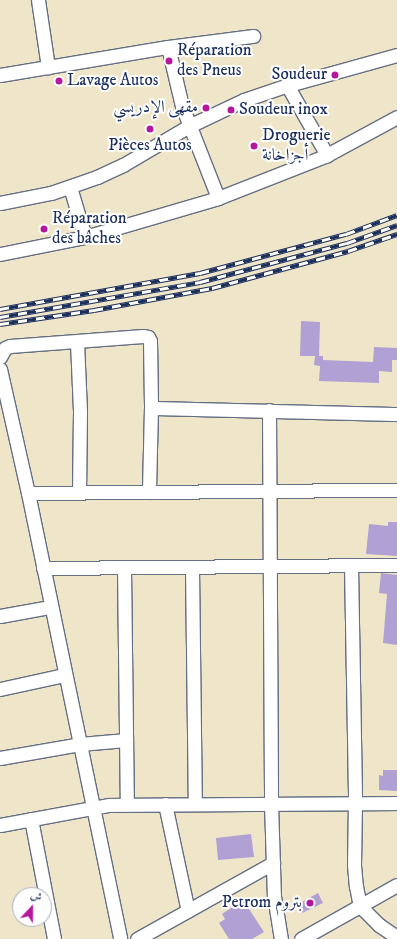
<!DOCTYPE html>
<meta charset="utf-8">
<style>
body{margin:0}
#map{position:relative;width:397px;height:939px;overflow:hidden;background:#efe6ca;font-family:"IM FELL DW Pica",Amiri,serif}
div>[style]{position:absolute}
.building>*{inset:0;background:#b0a0d3}
.roads{filter:drop-shadow(1px 0 #656f84) drop-shadow(-1px 0 #656f84) drop-shadow(0 1px #656f84) drop-shadow(0 -1px #656f84)}
.minor>*{height:13px;margin:-6.5px;padding:0 6.5px;transform-origin:6.5px;border-radius:6.5px;background:#fff}
.rail>*{height:4.5px;margin-top:-2.25px;transform-origin:0;background:repeating-linear-gradient(90deg,#fff 0 9px,#1b2f5e 0 18px);box-sizing:border-box;border-block:1px solid #1b2f5e}
.dots>*{width:11px;height:11px;translate:-50% -50%;box-sizing:border-box;border:2px solid #fff;border-radius:50%}
span{translate:-50% -50%;white-space:nowrap;text-align:center;line-height:1.15;-webkit-text-stroke:4px #fff;paint-order:stroke}
.poi-label{font-size:17px;color:#1b2f5e}
.left{translate:0 -50%;text-align:left}
.right{translate:-100% -50%;text-align:right}
.north{position:absolute;left:12px;top:887px;width:40px;height:40px;box-sizing:border-box;background:#fff;border:1px solid #a4acbf;border-radius:50%;rotate:22deg;font-size:11px;font-weight:700;line-height:16px;text-align:center;color:#1b2f5e}
.north::after{content:'';display:block;margin:auto;width:14px;height:18px;background:#b5179e;clip-path:polygon(50% 0,100% 100%,50% 72%,0 100%)}
</style>
<div id="map">
<div class="building">
<i style="clip-path:polygon(301px 321px,320px 322px,319px 356px,323px 356px,323px 360px,373px 362px,374px 347px,397px 348px,397px 360px,392px 360px,392px 372px,379px 371px,379px 383px,319px 381px,320px 366px,314px 365px,315px 356px,300px 356px)"></i>
<i style="clip-path:polygon(388px 522px,397px 522px,397px 556px,366px 554px,369px 524px,388px 526px)"></i>
<i style="clip-path:polygon(381px 573px,397px 575px,397px 645px,383px 643px,387px 594px,379px 593px)"></i>
<i style="clip-path:polygon(383px 770px,397px 770px,397px 791px,379px 790px,379px 775px,383px 776px)"></i>
<i style="clip-path:polygon(251px 834px,254px 857px,218px 860px,216px 838px)"></i>
<i style="clip-path:polygon(318px 893px,323px 903px,302px 913px,298px 904px)"></i>
<i style="clip-path:polygon(243px 900px,264px 932px,252px 939px,229px 939px,219px 923px,225px 919px,222px 914px)"></i>
</div>
<div class="roads">
<div class="minor">
<i style="left:38px;top:0;width:68px;rotate:81.5deg"></i>
<i style="left:168px;top:47px;width:61px;rotate:76.7deg"></i>
<i style="left:182px;top:106px;width:99px;rotate:68.6deg"></i>
<i style="left:0;top:75px;width:170px;rotate:-9.5deg"></i>
<i style="left:168px;top:47px;width:86px;rotate:-7.4deg"></i>
<i style="left:287px;top:85px;width:81px;rotate:60.3deg"></i>
<i style="left:70px;top:187px;width:52px;rotate:73.3deg"></i>
<i style="left:0;top:203px;width:52px;rotate:-11.1deg"></i>
<i style="left:51px;top:193px;width:49px;rotate:-19.2deg"></i>
<i style="left:97px;top:177px;width:29px;rotate:-25deg"></i>
<i style="left:123px;top:165px;width:77px;rotate:-30.6deg"></i>
<i style="left:189px;top:126px;width:61px;rotate:-25.3deg"></i>
<i style="left:244px;top:100px;width:43px;rotate:-18.9deg"></i>
<i style="left:285px;top:86px;width:116px;rotate:-15.5deg"></i>
<i style="left:0;top:254px;width:87px;rotate:-11.3deg"></i>
<i style="left:85px;top:237px;width:139px;rotate:-16.3deg"></i>
<i style="left:218px;top:198px;width:115px;rotate:-21.4deg"></i>
<i style="left:325px;top:156px;width:82px;rotate:-28.4deg"></i>
<i style="left:77px;top:342px;width:70px;rotate:87.5deg"></i>
<i style="left:80px;top:412px;width:80px;rotate:90.7deg"></i>
<i style="left:0;top:357px;width:10px;rotate:-61deg"></i>
<i style="left:5px;top:348px;width:5px;rotate:-22deg"></i>
<i style="left:10px;top:346px;width:133px;rotate:-4.3deg"></i>
<i style="left:143px;top:336px;width:5px;rotate:11deg"></i>
<i style="left:148px;top:337px;width:4px;rotate:63deg"></i>
<i style="left:150px;top:341px;width:67px;rotate:89.1deg"></i>
<i style="left:151px;top:408px;width:84px;rotate:91.4deg"></i>
<i style="left:0;top:369px;width:127px;rotate:77.3deg"></i>
<i style="left:28px;top:493px;width:455px;rotate:78.3deg"></i>
<i style="left:151px;top:408px;width:246px;rotate:1.4deg"></i>
<i style="left:269px;top:410px;width:393px;rotate:89.7deg"></i>
<i style="left:271px;top:803px;width:93px;rotate:88.2deg"></i>
<i style="left:274px;top:896px;width:44px;rotate:80.8deg"></i>
<i style="left:28px;top:493px;width:369px;rotate:-0.5deg"></i>
<i style="left:351px;top:565px;width:237px;rotate:89deg"></i>
<i style="left:355px;top:802px;width:63px;rotate:90.9deg"></i>
<i style="left:354px;top:865px;width:21px;rotate:85deg"></i>
<i style="left:356px;top:886px;width:15px;rotate:79deg"></i>
<i style="left:359px;top:901px;width:10px;rotate:61deg"></i>
<i style="left:364px;top:910px;width:21px;rotate:45deg"></i>
<i style="left:379px;top:925px;width:22px;rotate:34deg"></i>
<i style="left:43px;top:568px;width:354px;rotate:-0.5deg"></i>
<i style="left:124px;top:568px;width:236px;rotate:89.3deg"></i>
<i style="left:192px;top:568px;width:235px;rotate:89.3deg"></i>
<i style="left:0;top:616px;width:51px;rotate:-10.2deg"></i>
<i style="left:0;top:689px;width:66px;rotate:-12.3deg"></i>
<i style="left:0;top:758px;width:81px;rotate:-9.9deg"></i>
<i style="left:80px;top:744px;width:46px;rotate:-5deg"></i>
<i style="left:165px;top:804px;width:109px;rotate:77.9deg"></i>
<i style="left:31px;top:819px;width:122px;rotate:79.1deg"></i>
<i style="left:0;top:825px;width:111px;rotate:-10.4deg"></i>
<i style="left:109px;top:805px;width:288px;rotate:-0.4deg"></i>
<i style="left:137px;top:939px;width:156px;rotate:-29.2deg"></i>
<i style="left:301px;top:939px;width:110px;rotate:-29.4deg"></i>
</div>
</div>
<div class="rail">
<i style="left:0;top:309px;width:203px;rotate:-10.2deg"></i>
<i style="left:200px;top:273px;width:151px;rotate:-15deg"></i>
<i style="left:346px;top:234px;width:54px;rotate:-20.4deg"></i>
<i style="left:0;top:317px;width:203px;rotate:-9.9deg"></i>
<i style="left:200px;top:282px;width:152px;rotate:-14.9deg"></i>
<i style="left:347px;top:243px;width:53px;rotate:-19.8deg"></i>
<i style="left:0;top:324px;width:95px;rotate:-8.5deg"></i>
<i style="left:94px;top:310px;width:120px;rotate:-10.6deg"></i>
<i style="left:212px;top:288px;width:141px;rotate:-15.2deg"></i>
<i style="left:348px;top:251px;width:52px;rotate:-19.1deg"></i>
</div>
<div class="dots">
<i style="left:169px;top:61px;background:#b5179e"></i>
<i style="left:335px;top:75px;background:#b5179e"></i>
<i style="left:59px;top:81px;background:#b5179e"></i>
<i style="left:206px;top:108px;background:#b5179e"></i>
<i style="left:231px;top:110px;background:#b5179e"></i>
<i style="left:150px;top:129px;background:#b5179e"></i>
<i style="left:254px;top:146px;background:#b5179e"></i>
<i style="left:44px;top:229px;background:#b5179e"></i>
<i style="left:310px;top:903px;background:#b5179e"></i>
</div>
<div class="poi-label">
<span class="left" style="left:177px;top:61px">Réparation<br>des Pneus</span>
<span class="right" style="left:327px;top:75px">Soudeur</span>
<span class="left" style="left:67px;top:81px">Lavage Autos</span>
<span class="right" style="left:198px;top:108px">مقهى الإدريسي</span>
<span class="left" style="left:239px;top:110px">Soudeur inox</span>
<span class="left" style="left:262px;top:146px">Droguerie<br>أجزاخانة</span>
<span style="left:150px;top:146px">Pièces Autos</span>
<span class="left" style="left:52px;top:229px">Réparation<br>des bâches</span>
<span class="right" style="left:302px;top:903px">Petrom بتروم</span>
</div>
<div class="north">ش</div>
</div>
